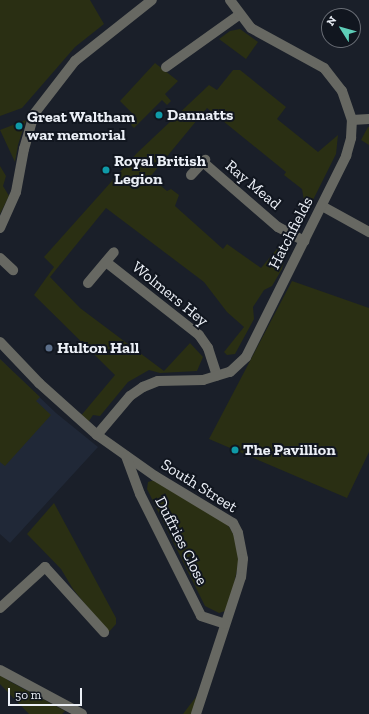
<!DOCTYPE html>
<style>
body{margin:0}
#map{position:relative;width:369px;height:714px;overflow:hidden;background:#1a1f29;font-family:"Zilla Slab",serif}
div>[style]{position:absolute}
.built>*{inset:0;background:#202837}
.green>*{inset:0;background:#2a2f13}
.minor>*{height:10px;margin:-5px;padding:0 5px;transform-origin:5px;border-radius:5px;background:#676862}
.dots>*{width:11px;height:11px;translate:-50% -50%;box-sizing:border-box;border:2px solid #11161f;border-radius:50%}
span{translate:-50% -50%;white-space:nowrap;text-align:center;line-height:1.15;-webkit-text-stroke:4px #11161f;paint-order:stroke}
.poi-label{font-size:16px;color:#ecf0f7;font-weight:700}
.left{translate:0 -50%;text-align:left}
.street-label{font-size:16px;color:#ecf0f7}
.north{position:absolute;left:321px;top:8px;width:40px;height:40px;box-sizing:border-box;background:#11161f;border:1px solid #696d75;border-radius:50%;rotate:307deg;font-size:11px;font-weight:700;line-height:16px;text-align:center;color:#ecf0f7}
.north::after{content:'';display:block;margin:auto;width:14px;height:18px;background:#5eceb8;clip-path:polygon(50% 0,100% 100%,50% 72%,0 100%)}
.scale{position:absolute;left:8px;top:688px;width:74px;height:18px;box-sizing:border-box;border:2px solid #ecf0f7;border-top:0;padding-left:5px;font-size:12px;line-height:14px;white-space:nowrap;color:#ecf0f7;-webkit-text-stroke:3px #11161f;paint-order:stroke}
</style>
<div id="map">
<div class="built">
<i style="clip-path:polygon(0 359px,56px 413px,98px 447px,10px 543px,0 534px)"></i>
</div>
<div class="green">
<i style="clip-path:polygon(0 0,90px 0,104px 24px,75px 47px,22px 108px,0 116px)"></i>
<i style="clip-path:polygon(240px 29px,258px 42px,246px 59px,219px 39px,230px 31px)"></i>
<i style="clip-path:polygon(155px 63px,178px 81px,165px 94px,171px 101px,167px 105px,162px 100px,134px 128px,131px 125px,137px 118px,120px 101px)"></i>
<i style="clip-path:polygon(233px 70px,240px 70px,286px 107px,277px 119px,318px 152px,338px 135px,336px 154px,306px 214px,299px 219px,305px 206px,302px 189px,284px 175px,286px 172px,207px 108px,150px 177px,167px 191px,171px 189px,179px 195px,175px 206px,223px 249px,227px 244px,261px 268px,281px 244px,286px 253px,282px 269px,272px 286px,264px 290px,253px 307px,254px 319px,235px 354px,227px 355px,224px 352px,244px 327px,227px 312px,204px 282px,106px 208px,50px 277px,80px 308px,164px 371px,190px 343px,203px 357px,197px 371px,160px 373px,149px 370px,128px 382px,100px 416px,93px 415px,87px 424px,79px 418px,115px 375px,34px 295px,54px 267px,44px 257px,137px 153px,209px 85px,217px 90px)"></i>
<i style="clip-path:polygon(26px 120px,18px 145px,15px 162px,0 130px)"></i>
<i style="clip-path:polygon(368px 127px,369px 127px,369px 145px,361px 140px)"></i>
<i style="clip-path:polygon(0 166px,6px 176px,3px 186px,9px 196px,0 214px)"></i>
<i style="clip-path:polygon(292px 281px,369px 308px,369px 452px,347px 498px,209px 439px)"></i>
<i style="clip-path:polygon(0 359px,40px 397px,36px 401px,51px 415px,5px 466px,0 462px)"></i>
<i style="clip-path:polygon(157px 479px,226px 522px,234px 535px,240px 555px,230px 604px,225px 611px,219px 613px,205px 606px,147px 489px,148px 482px)"></i>
<i style="clip-path:polygon(54px 503px,116px 618px,116px 624px,108px 633px,73px 589px,61px 569px,27px 534px)"></i>
<i style="clip-path:polygon(0 674px,9px 681px,65px 711px,62px 714px,29px 714px,0 684px)"></i>
<i style="clip-path:polygon(200px 692px,193px 714px,183px 714px,189px 706px)"></i>
</div>
<div class="minor">
<i style="left:166px;top:67px;width:90px;rotate:-35.5deg"></i>
<i style="left:352px;top:120px;width:17px;rotate:-3deg"></i>
<i style="left:204px;top:163px;width:98px;rotate:40.9deg"></i>
<i style="left:278px;top:227px;width:30px;rotate:28deg"></i>
<i style="left:191px;top:175px;width:21px;rotate:-47deg"></i>
<i style="left:322px;top:206px;width:54px;rotate:29deg"></i>
<i style="left:0;top:228px;width:39px;rotate:-66deg"></i>
<i style="left:16px;top:192px;width:44px;rotate:-79.5deg"></i>
<i style="left:24px;top:149px;width:36px;rotate:-74deg"></i>
<i style="left:34px;top:114px;width:67px;rotate:-52.3deg"></i>
<i style="left:75px;top:61px;width:98px;rotate:-38.4deg"></i>
<i style="left:0;top:258px;width:18px;rotate:43deg"></i>
<i style="left:106px;top:262px;width:118px;rotate:38.1deg"></i>
<i style="left:199px;top:335px;width:16px;rotate:55deg"></i>
<i style="left:208px;top:348px;width:29px;rotate:72deg"></i>
<i style="left:88px;top:283px;width:40px;rotate:-50deg"></i>
<i style="left:0;top:342px;width:57px;rotate:46.4deg"></i>
<i style="left:39px;top:383px;width:78px;rotate:41.9deg"></i>
<i style="left:97px;top:435px;width:71px;rotate:35.3deg"></i>
<i style="left:155px;top:476px;width:91px;rotate:31.1deg"></i>
<i style="left:233px;top:523px;width:11px;rotate:63deg"></i>
<i style="left:238px;top:533px;width:26px;rotate:79deg"></i>
<i style="left:243px;top:559px;width:18px;rotate:96deg"></i>
<i style="left:241px;top:577px;width:144px;rotate:108.2deg"></i>
<i style="left:97px;top:435px;width:51px;rotate:-49.8deg"></i>
<i style="left:130px;top:396px;width:16px;rotate:-35deg"></i>
<i style="left:143px;top:387px;width:16px;rotate:-22deg"></i>
<i style="left:158px;top:381px;width:45px;rotate:-1.3deg"></i>
<i style="left:203px;top:380px;width:28px;rotate:-17deg"></i>
<i style="left:230px;top:372px;width:22px;rotate:-43deg"></i>
<i style="left:246px;top:357px;width:225px;rotate:-63.5deg"></i>
<i style="left:346px;top:156px;width:19px;rotate:-74deg"></i>
<i style="left:351px;top:138px;width:18px;rotate:-87deg"></i>
<i style="left:352px;top:120px;width:31px;rotate:-109deg"></i>
<i style="left:342px;top:91px;width:29px;rotate:-128deg"></i>
<i style="left:324px;top:68px;width:83px;rotate:-151.3deg"></i>
<i style="left:251px;top:28px;width:35px;rotate:-127deg"></i>
<i style="left:126px;top:456px;width:40px;rotate:69.8deg"></i>
<i style="left:140px;top:494px;width:136px;rotate:63.4deg"></i>
<i style="left:201px;top:616px;width:25px;rotate:18deg"></i>
<i style="left:0;top:608px;width:61px;rotate:-42.3deg"></i>
<i style="left:45px;top:567px;width:88px;rotate:47.8deg"></i>
<i style="left:0;top:670px;width:93px;rotate:28.2deg"></i>
</div>
<div class="dots">
<i style="left:159px;top:115px;background:#0f9aa8"></i>
<i style="left:19px;top:126px;background:#0f9aa8"></i>
<i style="left:106px;top:170px;background:#0f9aa8"></i>
<i style="left:49px;top:348px;background:#5c6f8a"></i>
<i style="left:235px;top:450px;background:#0f9aa8"></i>
</div>
<div class="poi-label">
<span class="left" style="left:167px;top:115px">Dannatts</span>
<span class="left" style="left:27px;top:126px">Great Waltham<br>war memorial</span>
<span class="left" style="left:114px;top:170px">Royal British<br>Legion</span>
<span class="left" style="left:57px;top:348px">Hulton Hall</span>
<span class="left" style="left:243px;top:450px">The Pavillion</span>
</div>
<div class="street-label">
<span style="left:253px;top:185px;rotate:40deg">Ray Mead</span>
<span style="left:291px;top:233px;rotate:-63deg">Hatchfields</span>
<span style="left:170px;top:294px;rotate:39deg">Wolmers Hey</span>
<span style="left:199px;top:486px;rotate:32deg">South Street</span>
<span style="left:181px;top:541px;rotate:63deg">Duffries Close</span>
</div>
<div class="north">N</div>
<div class="scale">50 m</div>
</div>
